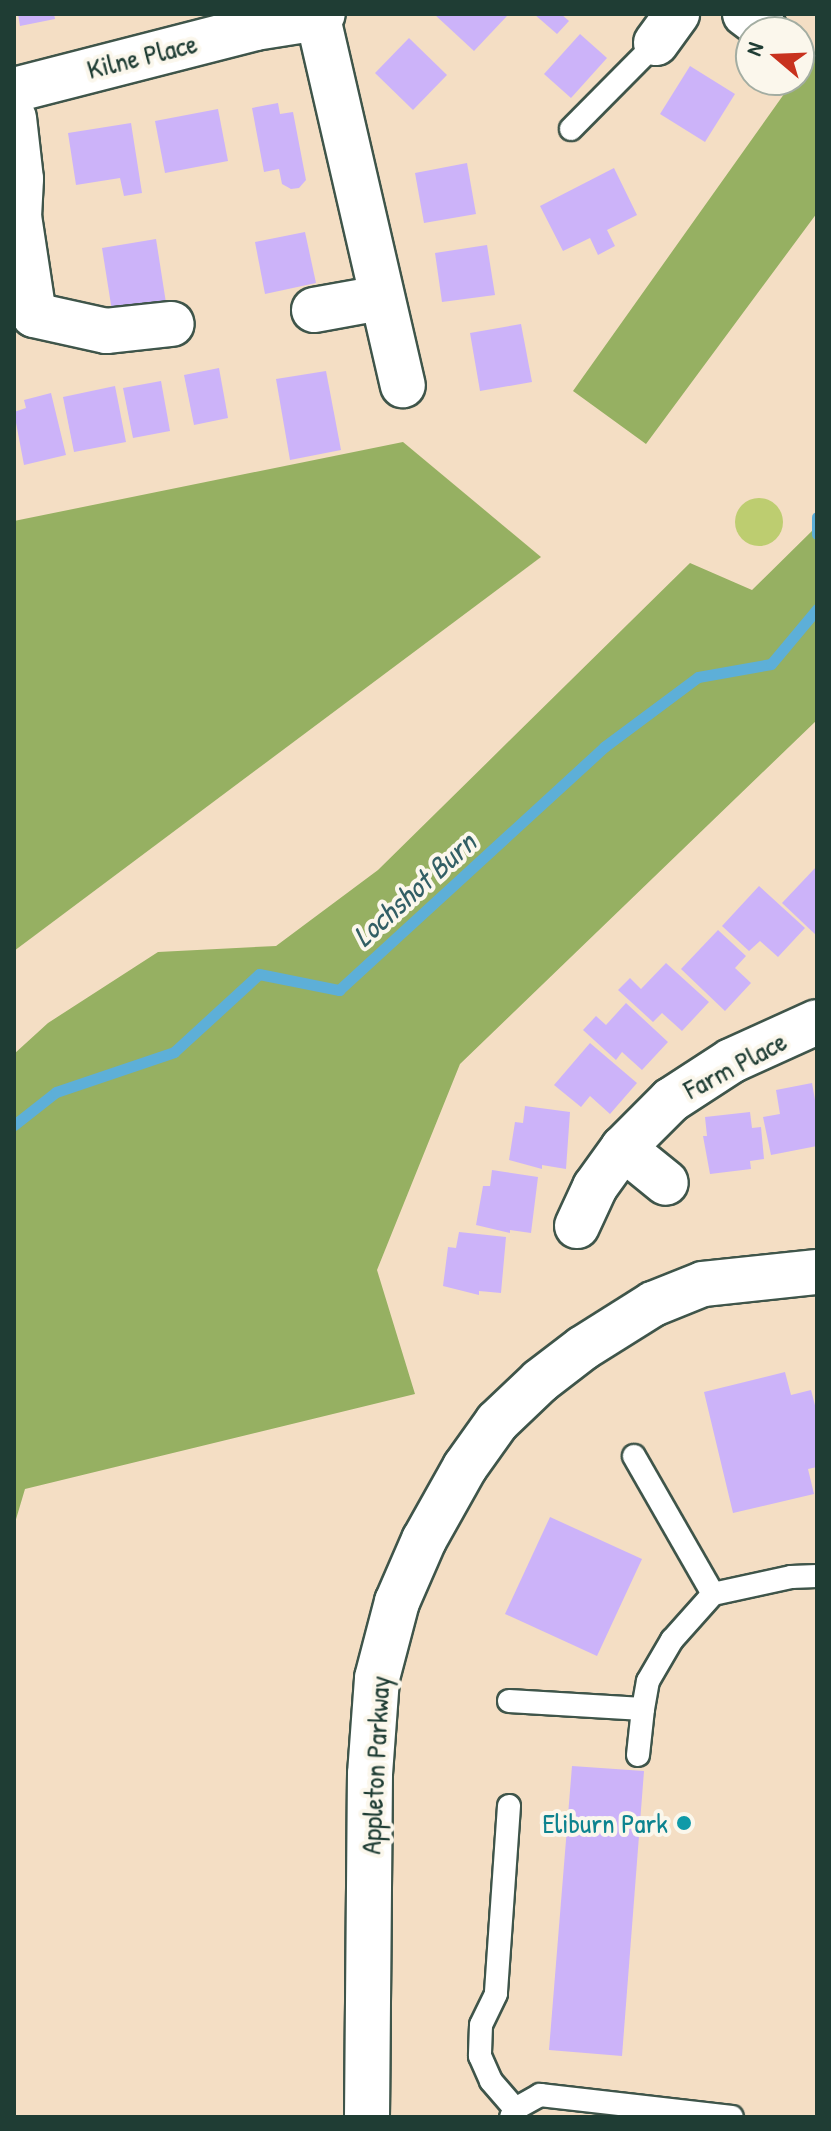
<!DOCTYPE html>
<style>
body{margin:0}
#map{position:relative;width:831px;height:2131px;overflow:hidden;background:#f4dec4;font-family:"Patrick Hand",sans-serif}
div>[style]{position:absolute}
.green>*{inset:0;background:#bdcd70}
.round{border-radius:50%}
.forest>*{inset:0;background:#96b062}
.stream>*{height:11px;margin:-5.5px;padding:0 5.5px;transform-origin:5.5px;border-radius:5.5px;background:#5dafd8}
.building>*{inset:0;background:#ccb3f9}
.roads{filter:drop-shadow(2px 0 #3f554a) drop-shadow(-2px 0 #3f554a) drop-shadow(0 2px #3f554a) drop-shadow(0 -2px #3f554a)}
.lane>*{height:22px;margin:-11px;padding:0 11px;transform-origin:11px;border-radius:11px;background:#fff}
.street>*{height:44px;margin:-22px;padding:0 22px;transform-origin:22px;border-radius:22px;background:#fff}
.secondary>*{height:44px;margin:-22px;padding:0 22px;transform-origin:22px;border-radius:22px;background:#fff}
.dots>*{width:22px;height:22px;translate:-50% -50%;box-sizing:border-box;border:4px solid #fbf7ec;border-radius:50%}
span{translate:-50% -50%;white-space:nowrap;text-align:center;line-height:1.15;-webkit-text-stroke:8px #fbf7ec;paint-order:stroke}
.street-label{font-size:28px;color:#1f3d34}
.culture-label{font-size:28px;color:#0d838f}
.right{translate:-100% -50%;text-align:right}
.water-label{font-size:30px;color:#325f65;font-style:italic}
.frame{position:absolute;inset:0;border:16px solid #1f3d34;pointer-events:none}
.north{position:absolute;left:735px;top:16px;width:80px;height:80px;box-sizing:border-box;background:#fbf7ec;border:2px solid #a3ada2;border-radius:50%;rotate:289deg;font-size:22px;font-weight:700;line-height:32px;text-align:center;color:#1f3d34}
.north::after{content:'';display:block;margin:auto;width:28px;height:36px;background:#c8321e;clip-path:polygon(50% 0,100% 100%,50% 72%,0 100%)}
</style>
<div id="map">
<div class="green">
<i class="round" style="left:735px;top:498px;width:48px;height:48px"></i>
</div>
<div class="forest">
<i style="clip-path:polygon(817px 48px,817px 213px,646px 444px,573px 391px,794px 80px,799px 80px,799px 74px)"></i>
<i style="clip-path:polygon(403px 442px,541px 557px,14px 951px,14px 521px)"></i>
<i style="clip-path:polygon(817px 526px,817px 720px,460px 1064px,377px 1270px,415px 1394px,25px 1489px,14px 1526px,14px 1054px,48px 1023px,158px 952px,276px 946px,378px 870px,690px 563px,752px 590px)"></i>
</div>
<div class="stream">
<i style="left:817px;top:517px;width:17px;rotate:90deg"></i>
<i style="left:14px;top:1125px;width:53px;rotate:-38.2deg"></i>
<i style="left:56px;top:1092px;width:125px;rotate:-18.7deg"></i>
<i style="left:174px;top:1052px;width:115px;rotate:-42.5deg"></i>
<i style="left:259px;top:974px;width:82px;rotate:11.3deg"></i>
<i style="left:339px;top:990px;width:360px;rotate:-42.5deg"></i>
<i style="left:604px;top:747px;width:117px;rotate:-36.7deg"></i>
<i style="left:698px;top:677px;width:74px;rotate:-10.1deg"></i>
<i style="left:771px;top:664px;width:72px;rotate:-50.1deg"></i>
</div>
<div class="building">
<i style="clip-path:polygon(18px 14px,54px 14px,55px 19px,20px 26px)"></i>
<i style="clip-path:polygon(434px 14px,505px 14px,507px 16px,474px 51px)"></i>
<i style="clip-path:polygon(534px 14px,561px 14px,569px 21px,557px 34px)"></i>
<i style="clip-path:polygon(580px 34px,607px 58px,571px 98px,544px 74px)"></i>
<i style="clip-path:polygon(409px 38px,447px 75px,413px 110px,375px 73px)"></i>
<i style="clip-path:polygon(690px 66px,735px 94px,705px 142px,660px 114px)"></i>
<i style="clip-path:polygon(278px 103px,280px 114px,293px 112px,306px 180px,299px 188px,291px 189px,282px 184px,279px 169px,264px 172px,252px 108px)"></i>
<i style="clip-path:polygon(218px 109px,228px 161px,165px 173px,155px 121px)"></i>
<i style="clip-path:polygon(131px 123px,142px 193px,124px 196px,120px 178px,76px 185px,68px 133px)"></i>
<i style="clip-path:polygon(467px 163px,476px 214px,424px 223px,415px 173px)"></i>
<i style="clip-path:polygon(614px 168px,637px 215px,607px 230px,615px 246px,598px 255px,590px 238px,563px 251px,540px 206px)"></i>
<i style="clip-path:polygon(305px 232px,316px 283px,265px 294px,255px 242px)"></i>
<i style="clip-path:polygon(156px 239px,166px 303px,112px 311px,102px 248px)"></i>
<i style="clip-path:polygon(487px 245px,495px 295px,442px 302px,435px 253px)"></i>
<i style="clip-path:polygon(521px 324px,532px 382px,480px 391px,470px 333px)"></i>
<i style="clip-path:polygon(219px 368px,228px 418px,194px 425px,184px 375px)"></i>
<i style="clip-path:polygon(326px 371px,341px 450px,290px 460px,276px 379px)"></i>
<i style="clip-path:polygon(161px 381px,170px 431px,133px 438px,123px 388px)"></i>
<i style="clip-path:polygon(115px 386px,126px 442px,74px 452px,63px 397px)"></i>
<i style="clip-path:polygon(51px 393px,66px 455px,24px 465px,14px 412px,26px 408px,24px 400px)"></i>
<i style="clip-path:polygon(817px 866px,817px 936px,782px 903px)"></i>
<i style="clip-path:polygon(759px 886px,805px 928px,778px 957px,760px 941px,749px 951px,722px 926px)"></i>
<i style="clip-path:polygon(718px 930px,746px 956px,735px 968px,751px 983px,725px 1011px,681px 969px)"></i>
<i style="clip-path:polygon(666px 963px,709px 1002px,682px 1031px,662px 1013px,653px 1022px,618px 990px,630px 978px,641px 989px)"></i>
<i style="clip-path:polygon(626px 1003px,668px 1042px,642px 1070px,622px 1052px,616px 1060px,583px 1030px,596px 1016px,606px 1025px)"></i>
<i style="clip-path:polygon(590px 1043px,637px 1083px,610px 1114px,590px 1096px,581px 1107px,554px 1085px)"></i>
<i style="clip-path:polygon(812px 1083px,817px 1111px,817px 1146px,771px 1155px,763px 1117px,780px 1114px,776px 1090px)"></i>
<i style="clip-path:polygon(525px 1106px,570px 1112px,566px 1169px,542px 1165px,542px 1169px,509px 1160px,515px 1122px,523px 1123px)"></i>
<i style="clip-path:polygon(750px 1112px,752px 1128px,761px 1127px,764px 1159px,750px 1161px,751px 1169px,710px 1174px,703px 1136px,707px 1136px,705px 1117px)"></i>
<i style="clip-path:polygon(492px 1170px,538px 1177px,531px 1233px,510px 1230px,510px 1233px,476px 1225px,483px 1186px,490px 1186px)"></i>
<i style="clip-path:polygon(459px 1232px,506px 1237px,501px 1293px,479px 1291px,479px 1295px,443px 1286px,448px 1247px,456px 1248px)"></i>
<i style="clip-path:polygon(785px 1372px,791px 1395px,811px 1390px,817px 1413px,817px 1467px,808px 1469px,814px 1494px,733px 1513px,704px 1392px)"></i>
<i style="clip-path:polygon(550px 1517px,642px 1559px,597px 1656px,505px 1614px)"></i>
<i style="clip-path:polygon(572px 1766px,644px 1771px,622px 2056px,549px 2050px)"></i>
<i style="clip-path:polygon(678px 1815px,692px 1816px,691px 1831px,677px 1830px)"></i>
</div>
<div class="roads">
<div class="lane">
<i style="left:571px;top:129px;width:121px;rotate:-45.3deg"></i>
<i style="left:634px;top:1456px;width:159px;rotate:60.2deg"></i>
<i style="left:509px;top:1701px;width:134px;rotate:3.4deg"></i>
<i style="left:643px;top:1709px;width:28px;rotate:-80deg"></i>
<i style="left:648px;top:1681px;width:48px;rotate:-59.7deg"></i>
<i style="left:672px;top:1640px;width:62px;rotate:-48.3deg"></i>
<i style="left:713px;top:1594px;width:80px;rotate:-12.3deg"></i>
<i style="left:791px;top:1577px;width:26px;rotate:-2deg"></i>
<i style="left:638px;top:1755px;width:46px;rotate:-83.8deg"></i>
<i style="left:509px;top:1806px;width:188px;rotate:94deg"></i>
<i style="left:496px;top:1994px;width:34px;rotate:116deg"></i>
<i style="left:481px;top:2025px;width:31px;rotate:92deg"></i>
<i style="left:480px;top:2056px;width:27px;rotate:66deg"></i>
<i style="left:491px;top:2081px;width:37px;rotate:49deg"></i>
<i style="left:511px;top:2117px;width:9px;rotate:-63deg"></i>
<i style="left:515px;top:2109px;width:29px;rotate:-29deg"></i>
<i style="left:540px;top:2095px;width:193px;rotate:6.5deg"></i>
</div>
<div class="street">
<i style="left:745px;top:14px;width:25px;rotate:37deg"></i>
<i style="left:318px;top:18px;width:377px;rotate:77deg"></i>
<i style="left:656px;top:43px;width:36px;rotate:-54deg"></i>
<i style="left:14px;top:90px;width:249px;rotate:-14.4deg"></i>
<i style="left:255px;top:28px;width:64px;rotate:-9deg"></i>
<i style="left:318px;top:18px;width:6px;rotate:-39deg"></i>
<i style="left:14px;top:118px;width:61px;rotate:83.5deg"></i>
<i style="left:21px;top:179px;width:37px;rotate:93deg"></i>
<i style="left:19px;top:216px;width:100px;rotate:81.4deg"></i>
<i style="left:34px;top:315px;width:74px;rotate:12.5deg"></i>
<i style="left:106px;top:331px;width:66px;rotate:-6.1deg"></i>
<i style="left:314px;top:310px;width:68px;rotate:-10.2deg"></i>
<i style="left:623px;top:1148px;width:55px;rotate:39.1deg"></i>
<i style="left:577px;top:1226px;width:43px;rotate:-65.2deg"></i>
<i style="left:595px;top:1187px;width:48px;rotate:-54.3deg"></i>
<i style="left:623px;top:1148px;width:68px;rotate:-45deg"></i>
<i style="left:671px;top:1100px;width:72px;rotate:-33deg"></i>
<i style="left:731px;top:1061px;width:94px;rotate:-24.4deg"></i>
</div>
<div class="secondary">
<i style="left:367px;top:2117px;width:343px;rotate:-89.5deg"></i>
<i style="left:370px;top:1774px;width:96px;rotate:-85.8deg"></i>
<i style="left:377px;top:1678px;width:79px;rotate:-75.3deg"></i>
<i style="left:397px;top:1602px;width:68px;rotate:-66.5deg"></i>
<i style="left:424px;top:1540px;width:84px;rotate:-60.7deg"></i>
<i style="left:465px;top:1467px;width:55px;rotate:-54.6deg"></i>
<i style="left:497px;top:1422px;width:59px;rotate:-43.6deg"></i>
<i style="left:540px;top:1381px;width:54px;rotate:-37.5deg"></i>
<i style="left:583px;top:1348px;width:83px;rotate:-32.2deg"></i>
<i style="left:653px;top:1304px;width:54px;rotate:-21.8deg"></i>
<i style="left:703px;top:1284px;width:115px;rotate:-6deg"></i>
</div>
</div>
<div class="dots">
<i style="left:684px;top:1823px;background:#0f9aa8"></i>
</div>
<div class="street-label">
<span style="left:142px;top:56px;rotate:-14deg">Kilne Place</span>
<span style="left:735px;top:1065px;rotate:-28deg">Farm Place</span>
<span style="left:375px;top:1765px;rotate:-87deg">Appleton Parkway</span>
</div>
<div class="culture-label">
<span class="right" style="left:668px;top:1823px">Eliburn Park</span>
</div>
<div class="water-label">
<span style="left:414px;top:889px;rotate:-42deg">Lochshot Burn</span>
</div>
<div class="frame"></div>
<div class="north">N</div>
</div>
